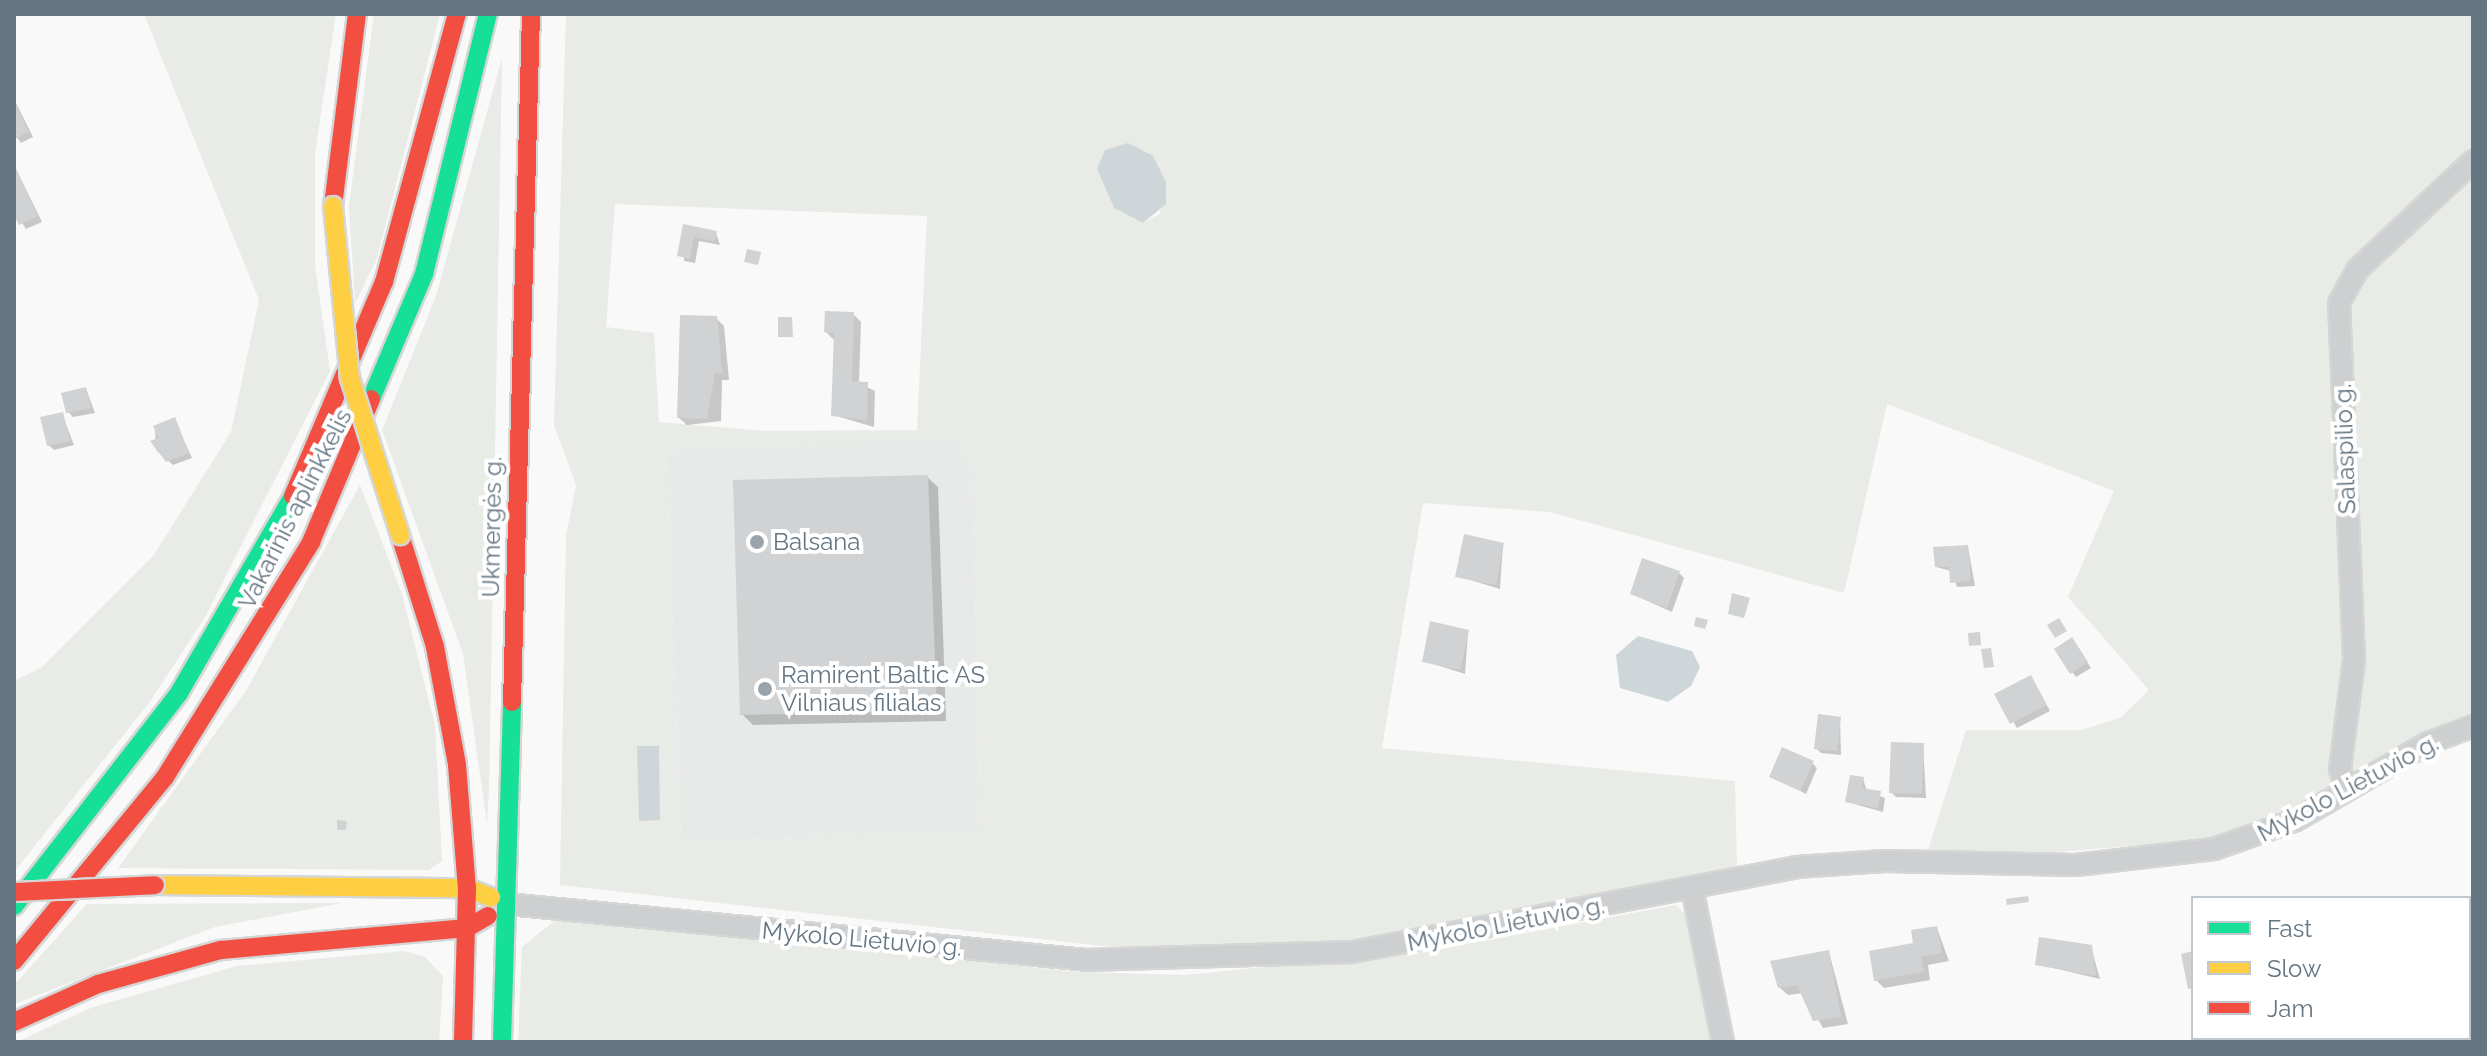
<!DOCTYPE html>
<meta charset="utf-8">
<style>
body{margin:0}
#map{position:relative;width:2487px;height:1056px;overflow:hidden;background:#f9f9f9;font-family:Raleway,sans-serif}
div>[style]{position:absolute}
.built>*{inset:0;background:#e8e9e9}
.green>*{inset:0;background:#e8ebe6}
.water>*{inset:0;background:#ced6d9}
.shadow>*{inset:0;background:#0003}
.building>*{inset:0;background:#d0d2d3}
.roads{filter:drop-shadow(2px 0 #d5d6d6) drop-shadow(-2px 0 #d5d6d6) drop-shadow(0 2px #d5d6d6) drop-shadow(0 -2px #d5d6d6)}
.street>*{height:20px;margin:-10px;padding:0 10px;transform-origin:10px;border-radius:10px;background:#cecfd0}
.fast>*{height:18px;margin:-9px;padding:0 9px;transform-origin:9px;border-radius:9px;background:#16e098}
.slow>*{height:18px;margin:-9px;padding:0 9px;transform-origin:9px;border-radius:9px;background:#ffcf43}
.jam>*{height:18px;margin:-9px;padding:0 9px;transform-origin:9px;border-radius:9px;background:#f24e42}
.bridges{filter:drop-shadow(2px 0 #d5d6d6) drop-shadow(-2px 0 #d5d6d6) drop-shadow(0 2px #d5d6d6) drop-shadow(0 -2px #d5d6d6)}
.slow-bridge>*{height:18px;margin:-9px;padding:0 9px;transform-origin:9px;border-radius:9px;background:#ffcf43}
.jam-bridge>*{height:18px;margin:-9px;padding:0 9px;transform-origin:9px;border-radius:9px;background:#f24e42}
.dots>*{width:22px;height:22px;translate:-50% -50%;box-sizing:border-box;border:4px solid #fff;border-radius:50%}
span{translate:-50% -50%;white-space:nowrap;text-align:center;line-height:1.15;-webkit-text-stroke:8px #fff;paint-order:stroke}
.street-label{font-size:24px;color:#657683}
.poi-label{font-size:24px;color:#657683}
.left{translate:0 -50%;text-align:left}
.frame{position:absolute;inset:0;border:16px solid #657683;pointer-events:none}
.legend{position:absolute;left:2191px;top:896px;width:280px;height:144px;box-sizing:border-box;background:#fff;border:2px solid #c1c8cd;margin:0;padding:10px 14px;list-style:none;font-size:24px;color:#657683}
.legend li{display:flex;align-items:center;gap:16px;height:40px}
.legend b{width:40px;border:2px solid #c1c8cd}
</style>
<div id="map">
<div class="built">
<i style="clip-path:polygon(952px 439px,972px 470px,981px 831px,681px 841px,666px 452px)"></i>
</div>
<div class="green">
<i style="clip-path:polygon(144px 14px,336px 14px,315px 153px,315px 266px,330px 371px,204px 619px,149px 703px,14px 872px,14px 681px,41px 668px,154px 555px,231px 432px,259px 300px)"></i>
<i style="clip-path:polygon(374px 14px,440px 14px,377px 258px,355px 304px,349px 206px)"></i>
<i style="clip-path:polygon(evenodd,566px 14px,2473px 14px,2473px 719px,2374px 762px,2292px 812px,2221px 839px,2003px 856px,1928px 850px,1966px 730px,2081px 730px,2120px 718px,2149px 690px,2068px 597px,2114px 491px,1887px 404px,1844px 593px,1550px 512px,1423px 503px,1382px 748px,1735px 781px,1737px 868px,1343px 943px,1166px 953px,560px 885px,566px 536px,576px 485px,554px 425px,566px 14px,1097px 169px,1165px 182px,1160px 214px,1143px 223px,1114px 208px,1097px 169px,566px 14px,615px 204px,927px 216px,917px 430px,764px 431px,659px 422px,654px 333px,606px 327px,615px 204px,566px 14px,952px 440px,972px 470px,981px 831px,681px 841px,666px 452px,952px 440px)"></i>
<i style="clip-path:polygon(502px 58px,489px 791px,487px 824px,463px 654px,382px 430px,436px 296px)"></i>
<i style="clip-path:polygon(360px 485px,402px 594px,435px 725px,442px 861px,429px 870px,118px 868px,247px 689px)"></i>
<i style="clip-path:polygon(342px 903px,215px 927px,14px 1004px,14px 985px,87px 904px)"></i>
<i style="clip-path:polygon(1676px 905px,1694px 923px,1717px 1042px,518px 1042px,522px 947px,558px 918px,1080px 972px,1185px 975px,1434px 950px)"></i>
<i style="clip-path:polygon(404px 951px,425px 957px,443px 976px,439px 1042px,16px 1042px,93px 1007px,237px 966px)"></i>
</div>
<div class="water">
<i style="clip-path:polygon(1128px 143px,1153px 156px,1166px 182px,1166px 204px,1143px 223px,1114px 208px,1097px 169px,1105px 150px)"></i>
<i style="clip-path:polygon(1638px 636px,1692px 651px,1700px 667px,1691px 686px,1668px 702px,1620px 688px,1616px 655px)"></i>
<i style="clip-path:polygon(637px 746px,659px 746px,660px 820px,639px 821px)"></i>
</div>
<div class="shadow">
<i style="clip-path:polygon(14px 99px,33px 137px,21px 143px,14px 134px)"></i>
<i style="clip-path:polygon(14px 165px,42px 222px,26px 229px,14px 210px)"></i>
<i style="clip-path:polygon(685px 226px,716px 233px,720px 245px,699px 241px,695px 263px,684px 261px)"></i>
<i style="clip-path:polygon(853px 314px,861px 322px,859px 383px,875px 391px,874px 427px,833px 415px,834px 340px,826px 332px)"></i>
<i style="clip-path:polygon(716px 318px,724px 326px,729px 380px,722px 380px,721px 421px,687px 425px,679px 418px)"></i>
<i style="clip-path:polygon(86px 389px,95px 413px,73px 417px,68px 412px)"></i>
<i style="clip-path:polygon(62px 414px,74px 445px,54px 450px,49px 445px)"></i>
<i style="clip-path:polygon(174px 419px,192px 458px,173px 465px,156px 450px,155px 427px)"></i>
<i style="clip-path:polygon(927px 477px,938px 487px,946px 721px,753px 725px,742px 714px)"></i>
<i style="clip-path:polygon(1503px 544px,1500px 589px,1457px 576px)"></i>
<i style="clip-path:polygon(1968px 547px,1975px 586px,1957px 587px,1951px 571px,1936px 567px)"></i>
<i style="clip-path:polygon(1679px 573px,1684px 578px,1672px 612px,1632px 594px)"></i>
<i style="clip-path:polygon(1468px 632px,1465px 674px,1424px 661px)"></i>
<i style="clip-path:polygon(2076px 645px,2091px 668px,2076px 677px,2072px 672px)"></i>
<i style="clip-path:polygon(2031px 677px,2050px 711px,2017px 728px,1997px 694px)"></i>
<i style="clip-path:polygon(1840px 719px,1841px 755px,1821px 753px,1816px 748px)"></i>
<i style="clip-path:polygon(1923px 745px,1926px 798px,1896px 797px,1891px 792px)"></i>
<i style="clip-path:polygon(1812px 763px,1817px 768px,1806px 794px,1772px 776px)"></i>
<i style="clip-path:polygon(1863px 779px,1867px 791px,1885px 798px,1883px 812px,1847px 802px)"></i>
<i style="clip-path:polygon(1937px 928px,1949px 961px,1928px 965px,1930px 980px,1884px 988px,1876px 980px)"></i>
<i style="clip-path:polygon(2091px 947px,2100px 979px,2037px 964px)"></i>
<i style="clip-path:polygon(1829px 952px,1848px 1024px,1823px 1028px,1803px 993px,1788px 995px,1779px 987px)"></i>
</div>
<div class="building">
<i style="clip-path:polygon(14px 101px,29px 132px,14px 139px)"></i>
<i style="clip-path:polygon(14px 164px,38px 216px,19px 225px,14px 215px)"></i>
<i style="clip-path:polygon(683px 224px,717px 231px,715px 241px,694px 237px,690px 259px,677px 256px)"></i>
<i style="clip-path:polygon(747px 249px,761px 252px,758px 265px,744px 262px)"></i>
<i style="clip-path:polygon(825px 311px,854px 312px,852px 381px,868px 382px,867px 420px,831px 416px,834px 333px,824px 332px)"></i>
<i style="clip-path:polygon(680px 315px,717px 316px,722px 373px,715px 373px,707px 419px,677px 418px)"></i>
<i style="clip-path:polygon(778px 317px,792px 317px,793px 337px,778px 337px)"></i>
<i style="clip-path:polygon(86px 387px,91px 408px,66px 413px,61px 393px)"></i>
<i style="clip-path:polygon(63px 412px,70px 441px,47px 446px,40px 417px)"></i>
<i style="clip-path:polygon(175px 417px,189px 453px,166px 462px,150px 441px,158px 438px,153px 426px)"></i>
<i style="clip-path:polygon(928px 475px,937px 711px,740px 715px,733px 480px)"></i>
<i style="clip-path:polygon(1464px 534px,1504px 543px,1496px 585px,1455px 577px)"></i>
<i style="clip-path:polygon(1968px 545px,1971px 581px,1950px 583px,1949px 567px,1935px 567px,1933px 547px)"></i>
<i style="clip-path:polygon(1642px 558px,1680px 571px,1667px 608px,1630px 594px)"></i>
<i style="clip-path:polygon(1732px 593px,1750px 598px,1744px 618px,1728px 614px)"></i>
<i style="clip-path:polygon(1696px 617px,1708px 620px,1705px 629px,1694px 626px)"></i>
<i style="clip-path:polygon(2059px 618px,2067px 631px,2055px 638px,2047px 625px)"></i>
<i style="clip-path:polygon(1430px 621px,1469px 630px,1460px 670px,1422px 662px)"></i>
<i style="clip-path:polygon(1980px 632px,1981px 645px,1969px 646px,1968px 633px)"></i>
<i style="clip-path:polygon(2072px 637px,2088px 662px,2070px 674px,2054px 649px)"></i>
<i style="clip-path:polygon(1991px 648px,1994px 667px,1984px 668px,1981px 649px)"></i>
<i style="clip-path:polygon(2031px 675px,2047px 705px,2010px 724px,1994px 694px)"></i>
<i style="clip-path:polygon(1818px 714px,1841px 717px,1837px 751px,1814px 749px)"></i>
<i style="clip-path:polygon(1891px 742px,1924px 743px,1922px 794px,1889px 793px)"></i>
<i style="clip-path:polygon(1782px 747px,1814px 761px,1800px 791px,1769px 777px)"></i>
<i style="clip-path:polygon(1850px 775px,1864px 777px,1862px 788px,1881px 791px,1878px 808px,1845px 802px)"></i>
<i style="clip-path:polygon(337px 820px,347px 821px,346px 830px,337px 830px)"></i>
<i style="clip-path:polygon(2028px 896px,2029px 902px,2007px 905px,2006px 899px)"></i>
<i style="clip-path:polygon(1937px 926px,1942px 953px,1921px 957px,1924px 972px,1874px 981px,1869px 951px,1913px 943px,1911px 930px)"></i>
<i style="clip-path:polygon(2039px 937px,2092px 945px,2096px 976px,2035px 965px)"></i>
<i style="clip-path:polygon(1829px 950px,1841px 1017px,1813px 1021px,1797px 985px,1778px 988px,1770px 961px)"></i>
<i style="clip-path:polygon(2193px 951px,2193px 988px,2188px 989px,2181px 954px)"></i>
</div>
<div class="roads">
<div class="street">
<i style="left:2346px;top:788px;width:20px;rotate:-108deg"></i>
<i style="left:2340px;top:769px;width:111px;rotate:-82.7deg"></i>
<i style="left:2354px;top:659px;width:356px;rotate:-92.4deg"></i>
<i style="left:2339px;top:303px;width:39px;rotate:-61deg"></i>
<i style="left:2358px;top:269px;width:158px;rotate:-43.2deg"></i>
<i style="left:1692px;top:888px;width:157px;rotate:78.6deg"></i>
<i style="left:507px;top:904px;width:583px;rotate:5.51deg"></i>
<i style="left:1087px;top:960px;width:265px;rotate:-1.7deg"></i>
<i style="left:1352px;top:952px;width:452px;rotate:-10.8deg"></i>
<i style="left:1796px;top:867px;width:89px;rotate:-3.9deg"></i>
<i style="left:1885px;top:861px;width:191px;rotate:1.2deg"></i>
<i style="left:2076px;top:865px;width:139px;rotate:-6.6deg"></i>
<i style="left:2214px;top:849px;width:87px;rotate:-19.5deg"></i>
<i style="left:2296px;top:820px;width:153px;rotate:-30.3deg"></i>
<i style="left:2428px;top:743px;width:48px;rotate:-20.7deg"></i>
<i style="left:2204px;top:1042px;width:9px;rotate:-27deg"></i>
</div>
<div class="fast">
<i style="left:371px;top:399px;width:136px;rotate:-67deg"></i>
<i style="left:424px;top:274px;width:268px;rotate:-76.2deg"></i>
<i style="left:14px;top:906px;width:269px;rotate:-52.2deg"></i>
<i style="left:179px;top:693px;width:228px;rotate:-59.9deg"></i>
<i style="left:502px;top:1042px;width:340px;rotate:-88.3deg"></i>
</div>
<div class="slow">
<i style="left:155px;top:885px;width:312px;rotate:0.6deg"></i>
<i style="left:467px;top:888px;width:26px;rotate:21deg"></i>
</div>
<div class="jam">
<i style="left:333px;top:206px;width:193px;rotate:-82.9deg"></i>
<i style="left:293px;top:496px;width:233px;rotate:-67deg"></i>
<i style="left:384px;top:282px;width:278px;rotate:-74.8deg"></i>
<i style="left:400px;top:535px;width:117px;rotate:72.6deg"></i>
<i style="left:435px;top:647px;width:120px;rotate:79.4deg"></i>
<i style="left:457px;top:765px;width:123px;rotate:85.4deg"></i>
<i style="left:467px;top:888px;width:154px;rotate:91.5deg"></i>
<i style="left:512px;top:702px;width:688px;rotate:-88.42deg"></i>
<i style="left:14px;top:961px;width:238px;rotate:-50.6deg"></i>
<i style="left:165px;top:777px;width:277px;rotate:-58.1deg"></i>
<i style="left:311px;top:542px;width:155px;rotate:-67.2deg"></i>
<i style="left:14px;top:1022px;width:92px;rotate:-24.3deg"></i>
<i style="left:98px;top:984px;width:128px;rotate:-15.5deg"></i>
<i style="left:221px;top:950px;width:247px;rotate:-5.1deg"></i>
<i style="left:467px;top:928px;width:24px;rotate:-30deg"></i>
</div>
</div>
<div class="bridges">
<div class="slow-bridge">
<i style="left:333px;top:206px;width:173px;rotate:84.4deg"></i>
<i style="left:350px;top:378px;width:165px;rotate:72.3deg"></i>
</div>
<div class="jam-bridge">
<i style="left:14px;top:892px;width:141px;rotate:-2.8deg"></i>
</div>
</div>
<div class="dots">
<i style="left:757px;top:542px;background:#99a4ac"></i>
<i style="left:765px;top:689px;background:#99a4ac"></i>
</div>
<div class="street-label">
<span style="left:2345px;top:449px;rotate:-92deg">Salaspilio g.</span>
<span style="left:295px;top:509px;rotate:-63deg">Vakarinis aplinkkelis</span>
<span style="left:492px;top:527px;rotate:-89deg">Ukmergės g.</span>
<span style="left:2348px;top:788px;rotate:-28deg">Mykolo Lietuvio g.</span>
<span style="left:1506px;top:924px;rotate:-11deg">Mykolo Lietuvio g.</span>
<span style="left:862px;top:939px;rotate:5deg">Mykolo Lietuvio g.</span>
</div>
<div class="poi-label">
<span class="left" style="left:773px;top:542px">Balsana</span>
<span class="left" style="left:781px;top:689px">Ramirent Baltic AS<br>Vilniaus filialas</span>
</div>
<div class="frame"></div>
<ul class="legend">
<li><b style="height:10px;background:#16e098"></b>Fast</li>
<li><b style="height:10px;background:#ffcf43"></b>Slow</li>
<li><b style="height:10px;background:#f24e42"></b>Jam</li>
</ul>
</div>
